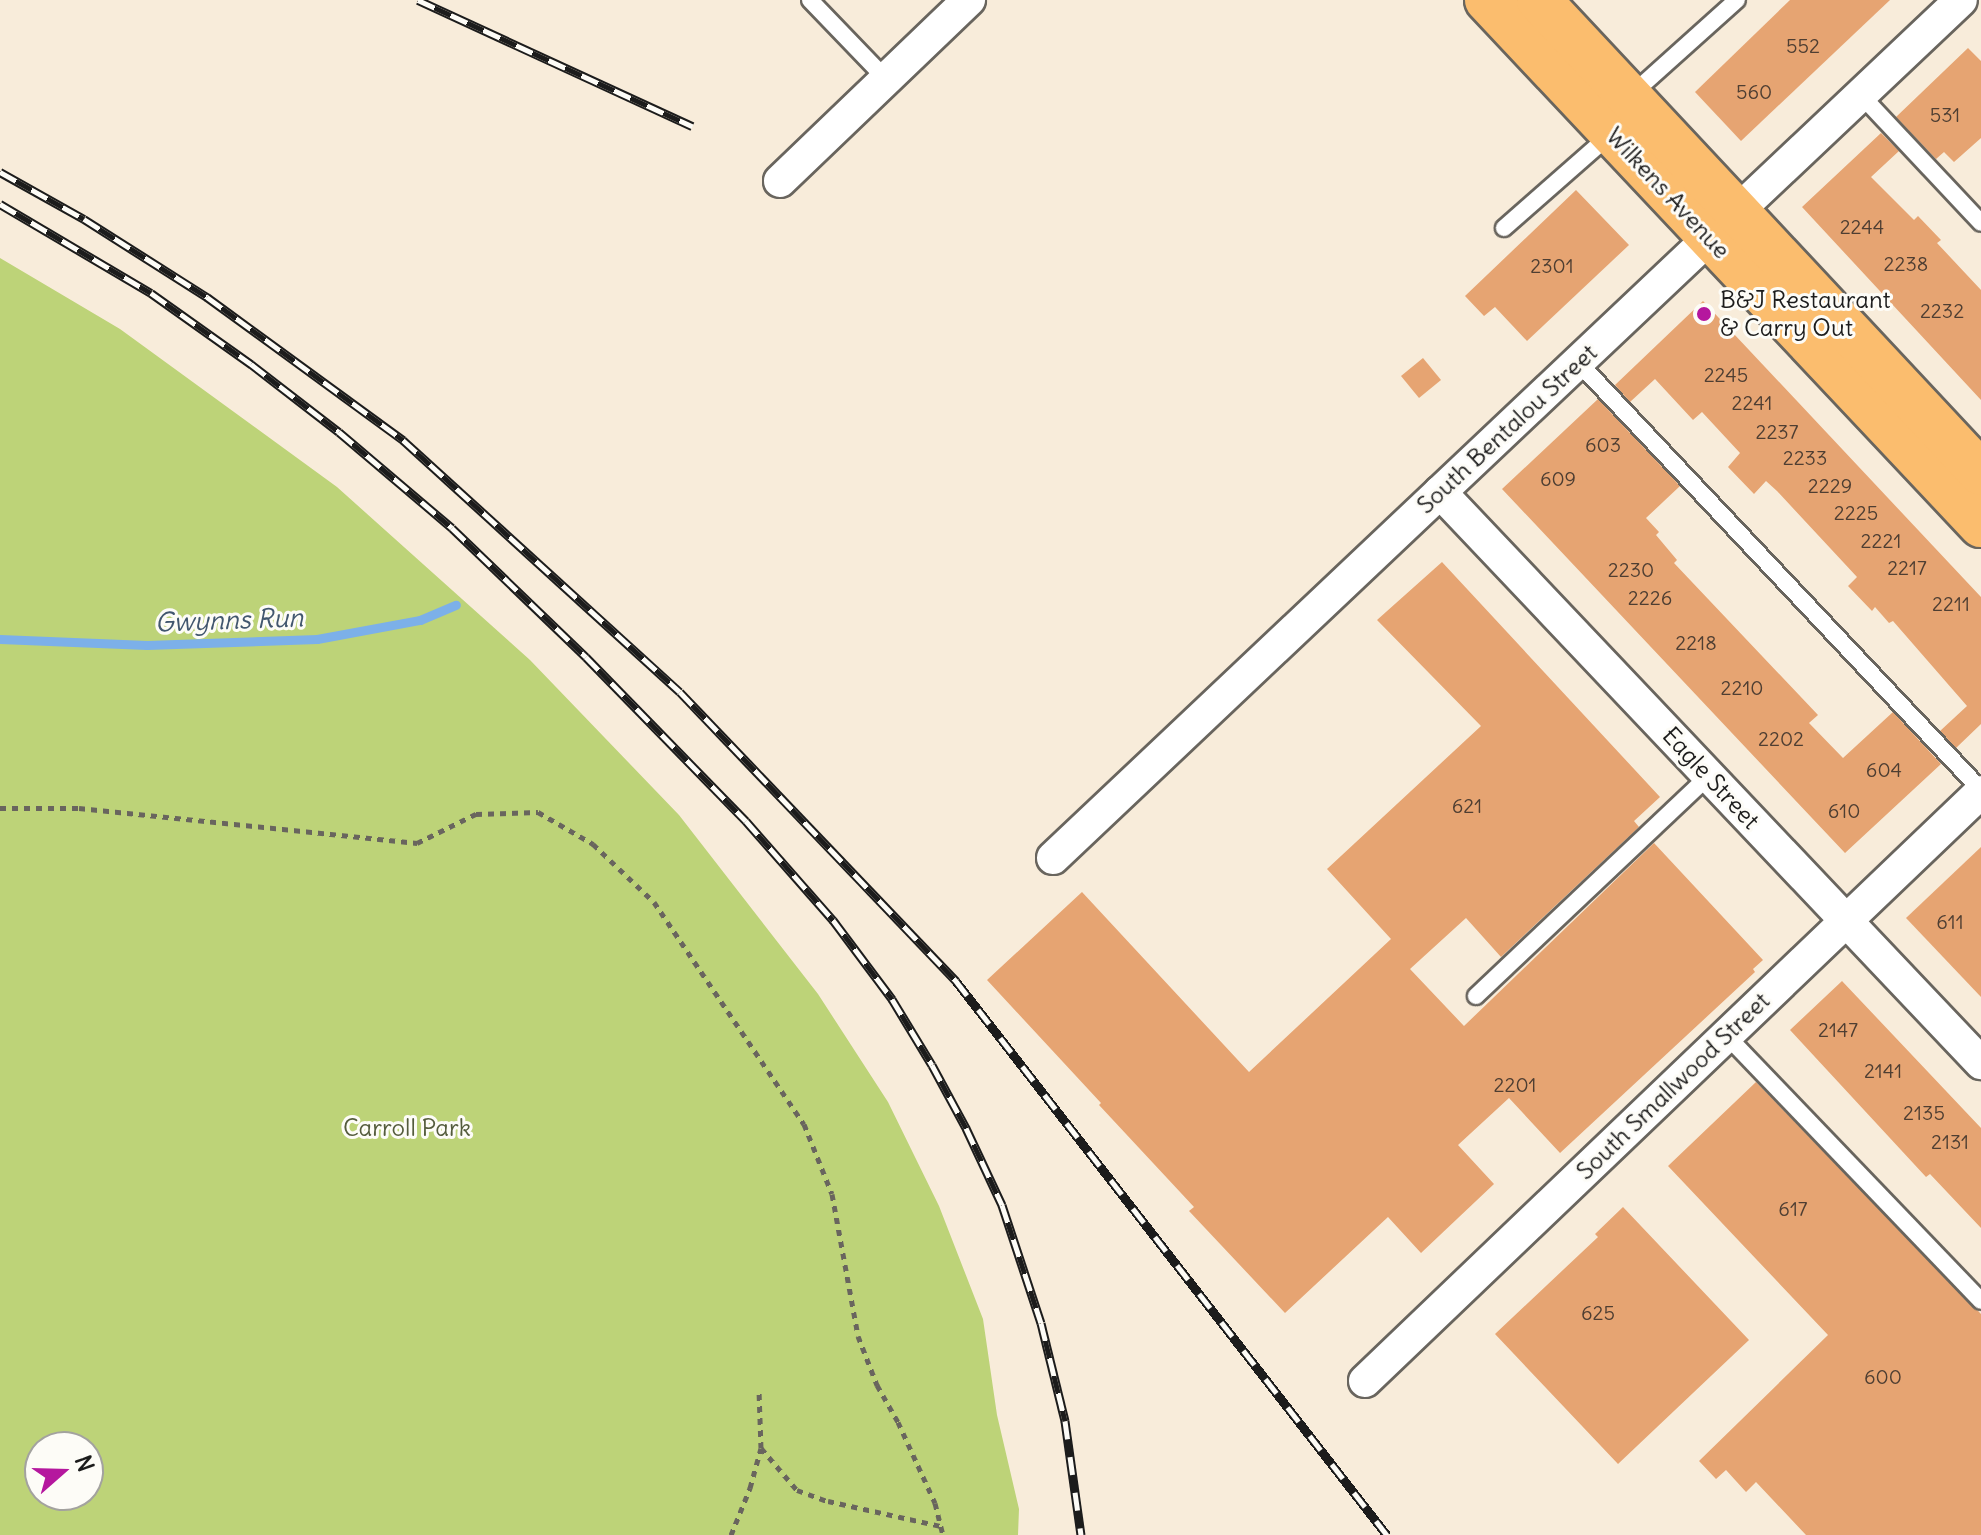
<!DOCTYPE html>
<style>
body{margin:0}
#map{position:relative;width:1981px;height:1535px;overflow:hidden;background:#f8ecda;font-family:Delius,sans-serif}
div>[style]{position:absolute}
.green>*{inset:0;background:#bdd378}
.stream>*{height:9px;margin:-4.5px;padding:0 4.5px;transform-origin:4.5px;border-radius:4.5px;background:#7cb0e9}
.building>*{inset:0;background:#e6a472}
.path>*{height:5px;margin-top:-2.5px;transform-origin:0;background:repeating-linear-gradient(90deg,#69655e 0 6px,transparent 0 12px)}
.roads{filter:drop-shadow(2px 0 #69655e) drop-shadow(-2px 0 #69655e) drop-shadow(0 2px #69655e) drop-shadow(0 -2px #69655e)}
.service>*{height:16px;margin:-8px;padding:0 8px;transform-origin:8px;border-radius:8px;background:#fff}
.minor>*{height:32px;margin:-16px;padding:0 16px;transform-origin:16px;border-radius:16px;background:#fff}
.primary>*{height:44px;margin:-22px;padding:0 22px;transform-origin:22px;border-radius:22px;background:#fbbd6e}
.rail>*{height:9px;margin-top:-4.5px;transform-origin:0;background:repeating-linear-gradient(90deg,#fdfcf7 0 18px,#1c1c1c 0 36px);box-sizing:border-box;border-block:2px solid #1c1c1c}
.dots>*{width:22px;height:22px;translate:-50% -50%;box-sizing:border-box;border:4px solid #fdfcf7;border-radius:50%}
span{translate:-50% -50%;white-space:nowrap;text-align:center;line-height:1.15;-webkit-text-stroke:6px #fdfcf7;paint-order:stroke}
.number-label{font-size:20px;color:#4e3e32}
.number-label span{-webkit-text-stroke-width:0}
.street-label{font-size:24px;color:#1c1c1c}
.poi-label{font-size:24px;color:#1c1c1c}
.left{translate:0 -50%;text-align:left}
.park-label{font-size:24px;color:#545c3c}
.water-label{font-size:26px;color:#42576e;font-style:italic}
.north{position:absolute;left:24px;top:1431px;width:80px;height:80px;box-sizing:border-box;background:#fdfcf7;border:2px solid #a3a29f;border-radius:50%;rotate:70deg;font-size:22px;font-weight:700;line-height:32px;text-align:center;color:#1c1c1c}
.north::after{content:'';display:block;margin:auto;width:28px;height:36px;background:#b5179e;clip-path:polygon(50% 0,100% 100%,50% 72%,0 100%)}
</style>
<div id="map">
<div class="green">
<i style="clip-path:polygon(evenodd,0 258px,120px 329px,337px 487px,530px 660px,679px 815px,818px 994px,888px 1102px,939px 1206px,983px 1319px,997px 1415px,1019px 1509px,1018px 1535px,0 1535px,0 258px,40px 1447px,88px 1447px,88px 1495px,40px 1495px,40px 1447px)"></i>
</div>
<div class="stream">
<i style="left:0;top:639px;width:147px;rotate:2.3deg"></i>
<i style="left:147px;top:645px;width:170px;rotate:-2deg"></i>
<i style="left:317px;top:639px;width:105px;rotate:-10.5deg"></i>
<i style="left:420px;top:620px;width:39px;rotate:-23deg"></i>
</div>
<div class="building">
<i style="clip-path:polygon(1790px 0,1890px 0,1741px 141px,1695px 92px)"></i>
<i style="clip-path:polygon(1968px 48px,1981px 61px,1981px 138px,1954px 162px,1944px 152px,1936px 159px,1896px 117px)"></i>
<i style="clip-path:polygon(1881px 133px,1899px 151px,1871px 177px,1914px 220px,1918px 216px,1941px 240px,1937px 243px,1981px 290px,1981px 400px,1802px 207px)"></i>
<i style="clip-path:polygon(1576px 190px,1629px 245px,1527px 341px,1495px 307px,1484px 316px,1465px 296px)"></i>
<i style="clip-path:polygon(1703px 301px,1981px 597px,1981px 724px,1956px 748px,1940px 731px,1967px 706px,1893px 621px,1889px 623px,1875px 607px,1872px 611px,1848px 586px,1857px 577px,1777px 491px,1766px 481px,1754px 494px,1728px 467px,1740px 453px,1702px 412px,1693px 420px,1655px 379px,1630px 402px,1615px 385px)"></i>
<i style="clip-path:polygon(1423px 358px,1441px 380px,1419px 398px,1401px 376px)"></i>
<i style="clip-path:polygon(1598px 399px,1680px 486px,1646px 518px,1659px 532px,1656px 535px,1677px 560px,1674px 563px,1818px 715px,1809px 723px,1843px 758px,1893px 712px,1941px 764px,1845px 853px,1502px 489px)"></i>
<i style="clip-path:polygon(1442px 562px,1660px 797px,1634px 821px,1639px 827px,1501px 957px,1466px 918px,1410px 969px,1464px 1026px,1654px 843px,1763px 960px,1753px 969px,1755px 972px,1560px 1153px,1509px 1098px,1458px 1145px,1494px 1184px,1421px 1253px,1388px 1217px,1285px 1313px,1189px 1211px,1194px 1207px,1099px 1105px,1101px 1103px,987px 980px,1082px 892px,1249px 1072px,1391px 939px,1327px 869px,1481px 726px,1377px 620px)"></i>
<i style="clip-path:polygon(1981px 847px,1981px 997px,1906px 918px)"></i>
<i style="clip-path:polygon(1842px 981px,1981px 1128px,1981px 1228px,1930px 1174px,1926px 1177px,1790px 1030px)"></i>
<i style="clip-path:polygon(1756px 1082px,1981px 1314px,1981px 1535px,1806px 1535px,1756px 1482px,1746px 1492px,1726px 1470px,1716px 1479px,1699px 1461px,1828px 1335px,1668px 1166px)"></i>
<i style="clip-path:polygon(1623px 1207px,1749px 1340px,1618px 1464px,1495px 1334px,1598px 1237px,1595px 1234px)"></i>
</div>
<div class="path">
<i style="left:0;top:808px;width:79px"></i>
<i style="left:79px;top:808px;width:340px;rotate:5.9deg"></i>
<i style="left:417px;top:843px;width:66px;rotate:-26.2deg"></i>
<i style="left:476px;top:814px;width:62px;rotate:-1.8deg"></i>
<i style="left:538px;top:812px;width:64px;rotate:30.2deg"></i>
<i style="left:593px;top:844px;width:84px;rotate:43.6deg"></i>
<i style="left:654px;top:902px;width:268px;rotate:56deg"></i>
<i style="left:804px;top:1124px;width:75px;rotate:68.2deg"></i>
<i style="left:832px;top:1194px;width:144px;rotate:79.6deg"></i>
<i style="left:858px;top:1336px;width:53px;rotate:68.8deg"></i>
<i style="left:877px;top:1385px;width:43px;rotate:60.4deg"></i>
<i style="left:898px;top:1422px;width:89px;rotate:65.4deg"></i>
<i style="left:935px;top:1503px;width:33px;rotate:76deg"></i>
<i style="left:761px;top:1448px;width:55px;rotate:49.4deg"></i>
<i style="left:797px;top:1490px;width:33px;rotate:20deg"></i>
<i style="left:828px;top:1501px;width:116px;rotate:12.5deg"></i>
<i style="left:731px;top:1535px;width:51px;rotate:-68deg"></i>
<i style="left:750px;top:1488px;width:41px;rotate:-74.6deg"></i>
<i style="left:761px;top:1448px;width:58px;rotate:-92deg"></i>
</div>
<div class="roads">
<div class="service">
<i style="left:810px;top:0;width:111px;rotate:46.1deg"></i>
<i style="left:1631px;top:95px;width:142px;rotate:-41.9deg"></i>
<i style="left:1861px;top:95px;width:175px;rotate:46.8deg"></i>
<i style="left:1504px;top:228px;width:142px;rotate:-41.3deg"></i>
<i style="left:1578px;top:362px;width:588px;rotate:46.72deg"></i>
<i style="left:1476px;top:996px;width:320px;rotate:-43.4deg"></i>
<i style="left:1726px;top:1035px;width:368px;rotate:46.2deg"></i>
</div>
<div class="minor">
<i style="left:780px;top:181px;width:262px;rotate:-43.8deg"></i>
<i style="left:1440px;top:492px;width:787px;rotate:46.55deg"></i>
<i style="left:1053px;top:858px;width:1249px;rotate:-43.38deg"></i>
<i style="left:1365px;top:1381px;width:852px;rotate:-43.72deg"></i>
</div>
<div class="primary">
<i style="left:1487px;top:0;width:721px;rotate:46.74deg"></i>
<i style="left:1539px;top:0;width:647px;rotate:46.94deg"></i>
</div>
</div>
<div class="rail">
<i style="left:418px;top:0;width:302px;rotate:24.7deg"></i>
<i style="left:0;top:172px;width:96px;rotate:29.2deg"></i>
<i style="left:84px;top:219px;width:146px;rotate:32.4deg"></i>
<i style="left:207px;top:297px;width:243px;rotate:36.1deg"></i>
<i style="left:403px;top:440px;width:374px;rotate:42.3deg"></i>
<i style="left:680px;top:692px;width:400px;rotate:46.3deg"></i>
<i style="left:956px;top:981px;width:702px;rotate:52.12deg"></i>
<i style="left:0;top:204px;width:175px;rotate:30.5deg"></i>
<i style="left:151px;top:293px;width:123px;rotate:35.4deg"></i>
<i style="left:251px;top:364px;width:111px;rotate:37.7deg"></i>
<i style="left:339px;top:432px;width:148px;rotate:40.3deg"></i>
<i style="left:452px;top:528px;width:186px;rotate:43.9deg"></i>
<i style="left:586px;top:657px;width:229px;rotate:45.7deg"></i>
<i style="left:746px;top:821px;width:132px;rotate:48.7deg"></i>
<i style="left:833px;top:920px;width:99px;rotate:53.2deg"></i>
<i style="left:892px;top:999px;width:77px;rotate:58.8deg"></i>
<i style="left:932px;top:1065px;width:72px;rotate:61.6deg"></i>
<i style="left:966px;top:1128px;width:85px;rotate:64.9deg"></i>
<i style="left:1002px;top:1205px;width:124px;rotate:71.7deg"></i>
<i style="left:1041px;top:1323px;width:101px;rotate:76.2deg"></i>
<i style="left:1065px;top:1421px;width:115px;rotate:82deg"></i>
</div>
<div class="dots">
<i style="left:1704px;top:314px;background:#b5179e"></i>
</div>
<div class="number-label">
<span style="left:1803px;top:45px">552</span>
<span style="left:1754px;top:91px">560</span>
<span style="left:1945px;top:114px">531</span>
<span style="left:1862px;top:226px">2244</span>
<span style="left:1906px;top:263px">2238</span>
<span style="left:1552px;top:265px">2301</span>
<span style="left:1942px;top:310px">2232</span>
<span style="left:1726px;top:374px">2245</span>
<span style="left:1752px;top:402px">2241</span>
<span style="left:1777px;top:431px">2237</span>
<span style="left:1603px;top:444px">603</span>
<span style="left:1805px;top:457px">2233</span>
<span style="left:1558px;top:478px">609</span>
<span style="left:1830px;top:485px">2229</span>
<span style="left:1856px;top:512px">2225</span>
<span style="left:1881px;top:540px">2221</span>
<span style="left:1907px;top:567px">2217</span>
<span style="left:1631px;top:569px">2230</span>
<span style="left:1650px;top:597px">2226</span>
<span style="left:1951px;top:603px">2211</span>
<span style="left:1696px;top:642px">2218</span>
<span style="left:1742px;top:687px">2210</span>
<span style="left:1781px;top:738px">2202</span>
<span style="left:1884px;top:769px">604</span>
<span style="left:1467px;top:805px">621</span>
<span style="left:1844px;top:810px">610</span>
<span style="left:1950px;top:921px">611</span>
<span style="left:1838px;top:1029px">2147</span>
<span style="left:1883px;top:1070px">2141</span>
<span style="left:1515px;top:1084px">2201</span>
<span style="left:1924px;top:1112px">2135</span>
<span style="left:1950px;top:1141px">2131</span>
<span style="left:1793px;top:1208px">617</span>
<span style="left:1598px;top:1312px">625</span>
<span style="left:1883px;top:1376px">600</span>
</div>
<div class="street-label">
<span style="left:1668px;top:193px;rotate:47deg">Wilkens Avenue</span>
<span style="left:1507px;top:429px;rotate:-43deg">South Bentalou Street</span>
<span style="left:1711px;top:778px;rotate:47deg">Eagle Street</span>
<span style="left:1673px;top:1086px;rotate:-44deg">South Smallwood Street</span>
</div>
<div class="poi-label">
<span class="left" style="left:1720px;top:314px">B&amp;J Restaurant<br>&amp; Carry Out</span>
</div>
<div class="park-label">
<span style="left:407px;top:1128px">Carroll Park</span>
</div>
<div class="water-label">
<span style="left:229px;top:620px;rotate:-2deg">Gwynns Run</span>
</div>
<div class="north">N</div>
</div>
